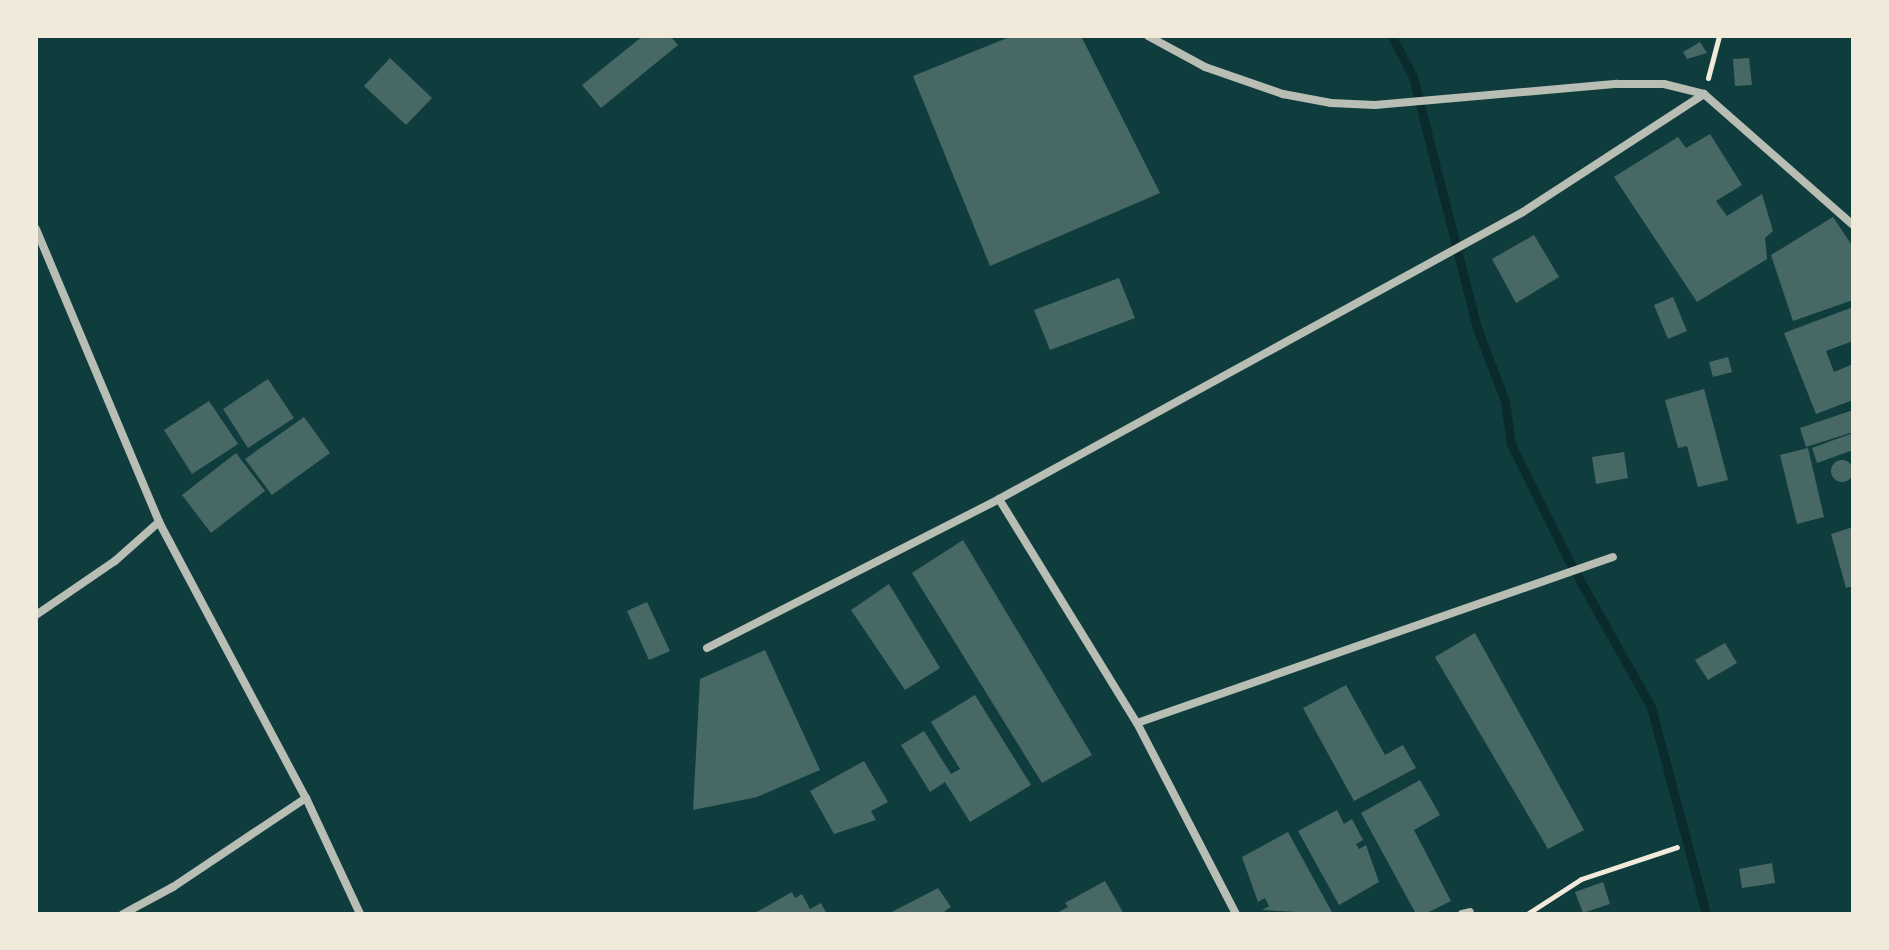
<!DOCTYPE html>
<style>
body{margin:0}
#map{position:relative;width:1889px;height:950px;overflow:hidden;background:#0f3d3e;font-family:Figtree,sans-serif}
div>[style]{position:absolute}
.stream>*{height:9px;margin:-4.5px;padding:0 4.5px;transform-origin:4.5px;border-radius:4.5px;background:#0a2a2b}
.building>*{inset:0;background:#486865}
.round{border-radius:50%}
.path>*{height:5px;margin:-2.5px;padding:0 2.5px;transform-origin:2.5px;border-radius:2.5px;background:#f1e9da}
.minor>*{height:8px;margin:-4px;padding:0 4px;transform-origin:4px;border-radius:4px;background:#b8beb3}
span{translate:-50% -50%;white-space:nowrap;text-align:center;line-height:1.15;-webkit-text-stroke:8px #f1e9da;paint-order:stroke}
.frame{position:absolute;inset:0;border:38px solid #f1e9da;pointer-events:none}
</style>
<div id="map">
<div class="stream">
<i style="left:1392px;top:36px;width:46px;rotate:62.9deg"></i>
<i style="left:1413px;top:77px;width:259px;rotate:75.7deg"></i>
<i style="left:1477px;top:328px;width:78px;rotate:69deg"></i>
<i style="left:1505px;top:401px;width:43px;rotate:82.1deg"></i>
<i style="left:1511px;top:444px;width:128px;rotate:63.6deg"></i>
<i style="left:1568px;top:559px;width:170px;rotate:60.7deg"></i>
<i style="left:1651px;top:707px;width:214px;rotate:75.1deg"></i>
</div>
<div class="building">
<i style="clip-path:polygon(643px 36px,670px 36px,678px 45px,601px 108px,582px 85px)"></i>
<i style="clip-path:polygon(1012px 36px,1081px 36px,1160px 193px,990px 266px,913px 76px)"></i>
<i style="clip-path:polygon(1700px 42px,1707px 53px,1687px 59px,1683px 52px)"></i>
<i style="clip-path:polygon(390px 58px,432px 98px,406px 125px,364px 86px)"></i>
<i style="clip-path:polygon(1749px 58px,1752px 85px,1735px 86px,1733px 59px)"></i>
<i style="clip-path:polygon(1710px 134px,1742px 185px,1716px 201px,1727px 216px,1762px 194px,1773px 231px,1765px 238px,1767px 259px,1697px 302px,1614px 177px,1678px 137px,1686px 148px)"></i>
<i style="clip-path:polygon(1833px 217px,1853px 247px,1853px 300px,1793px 321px,1771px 255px)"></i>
<i style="clip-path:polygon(1534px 235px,1559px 277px,1516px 303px,1492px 259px)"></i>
<i style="clip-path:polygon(1119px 278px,1135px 318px,1050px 350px,1034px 310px)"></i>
<i style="clip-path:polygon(1673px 297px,1687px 331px,1668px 339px,1654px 305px)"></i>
<i style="clip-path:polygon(1853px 307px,1853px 341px,1826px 351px,1834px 372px,1853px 364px,1853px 400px,1816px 414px,1784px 333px)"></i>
<i style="clip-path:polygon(1728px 357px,1732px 372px,1713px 377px,1709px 362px)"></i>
<i style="clip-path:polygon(268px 379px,294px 418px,248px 448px,223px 409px)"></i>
<i style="clip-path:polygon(1704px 389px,1728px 480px,1698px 487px,1687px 446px,1678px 448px,1665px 400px)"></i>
<i style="clip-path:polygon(209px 401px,238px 444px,192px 474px,164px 430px)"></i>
<i style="clip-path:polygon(1853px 410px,1853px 432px,1806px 447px,1800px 428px)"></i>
<i style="clip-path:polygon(304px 417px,330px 453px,272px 495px,245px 459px)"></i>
<i style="clip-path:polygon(1853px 433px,1853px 450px,1817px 463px,1812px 448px)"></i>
<i style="clip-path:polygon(1808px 448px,1824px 517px,1797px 524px,1780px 455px)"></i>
<i style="clip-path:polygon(1624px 452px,1628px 478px,1596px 484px,1592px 457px)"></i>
<i style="clip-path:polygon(236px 453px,265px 491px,211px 533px,182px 495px)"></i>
<i class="round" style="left:1831px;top:460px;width:22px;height:22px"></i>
<i style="clip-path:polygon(1853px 527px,1853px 586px,1846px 588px,1831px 534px)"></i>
<i style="clip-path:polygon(963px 540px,1092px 755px,1042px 783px,912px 573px)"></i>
<i style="clip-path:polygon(889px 584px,940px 668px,905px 690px,851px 610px)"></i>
<i style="clip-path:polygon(647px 602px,670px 651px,649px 660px,627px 611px)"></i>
<i style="clip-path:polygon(1475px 633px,1584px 830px,1548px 849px,1435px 657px)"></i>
<i style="clip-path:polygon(1725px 643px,1737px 663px,1708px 680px,1695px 660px)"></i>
<i style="clip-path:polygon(765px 650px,820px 770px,757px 797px,693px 810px,700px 679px)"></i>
<i style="clip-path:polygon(1346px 685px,1385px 755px,1403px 745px,1416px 768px,1354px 801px,1303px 708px)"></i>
<i style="clip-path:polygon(975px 695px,1031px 785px,970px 822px,945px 782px,930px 792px,901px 745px,924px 731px,951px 774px,960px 769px,931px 722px)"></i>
<i style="clip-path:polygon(864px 761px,888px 802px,871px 811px,876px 820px,834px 834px,810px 791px)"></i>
<i style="clip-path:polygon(1420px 780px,1440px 815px,1414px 830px,1451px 901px,1425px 914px,1416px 914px,1361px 813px)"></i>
<i style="clip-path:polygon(1337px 810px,1344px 824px,1352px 819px,1363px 840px,1356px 844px,1359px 849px,1366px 845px,1379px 882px,1339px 905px,1298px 831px)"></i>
<i style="clip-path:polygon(1288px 832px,1333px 914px,1262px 910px,1269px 906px,1265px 898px,1258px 902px,1242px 857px)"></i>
<i style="clip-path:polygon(1772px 863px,1775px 883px,1742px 888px,1739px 869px)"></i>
<i style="clip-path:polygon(1105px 881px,1124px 914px,1055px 914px,1068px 907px,1065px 903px)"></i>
<i style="clip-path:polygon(1603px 882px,1610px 904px,1583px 913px,1575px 892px)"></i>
<i style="clip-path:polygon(938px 888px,951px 907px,941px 914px,888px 914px)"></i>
<i style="clip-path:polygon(792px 892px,795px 898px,802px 894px,810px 909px,821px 903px,827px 914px,753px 914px)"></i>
</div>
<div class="path">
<i style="left:1708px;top:78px;width:43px;rotate:-75.3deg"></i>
<i style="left:1527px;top:914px;width:64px;rotate:-32.9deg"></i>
<i style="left:1581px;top:879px;width:101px;rotate:-18.4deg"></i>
</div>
<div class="minor">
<i style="left:1148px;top:36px;width:65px;rotate:28.5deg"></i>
<i style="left:1205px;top:67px;width:83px;rotate:19.1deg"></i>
<i style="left:1283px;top:94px;width:49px;rotate:10.6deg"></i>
<i style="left:1331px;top:103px;width:44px;rotate:2.6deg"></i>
<i style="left:1375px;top:105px;width:243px;rotate:-5deg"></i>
<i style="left:1617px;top:84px;width:47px"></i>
<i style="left:1664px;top:84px;width:41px;rotate:14deg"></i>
<i style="left:1704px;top:94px;width:198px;rotate:41.3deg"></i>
<i style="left:36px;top:229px;width:318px;rotate:67.2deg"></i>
<i style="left:159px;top:522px;width:313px;rotate:62deg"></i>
<i style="left:306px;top:798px;width:128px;rotate:65deg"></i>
<i style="left:999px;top:499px;width:263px;rotate:58.4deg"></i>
<i style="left:1137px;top:723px;width:215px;rotate:62.6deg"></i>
<i style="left:36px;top:615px;width:96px;rotate:-34.4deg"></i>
<i style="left:115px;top:561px;width:59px;rotate:-41.6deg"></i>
<i style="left:707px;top:648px;width:328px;rotate:-27deg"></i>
<i style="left:999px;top:499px;width:597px;rotate:-28.71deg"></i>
<i style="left:1523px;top:212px;width:216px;rotate:-33.1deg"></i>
<i style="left:1137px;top:723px;width:504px;rotate:-19.23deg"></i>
<i style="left:123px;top:914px;width:57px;rotate:-28.4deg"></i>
<i style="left:173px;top:887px;width:160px;rotate:-33.8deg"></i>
<i style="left:1462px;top:914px;width:8px;rotate:-14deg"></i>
</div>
<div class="frame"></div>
</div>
